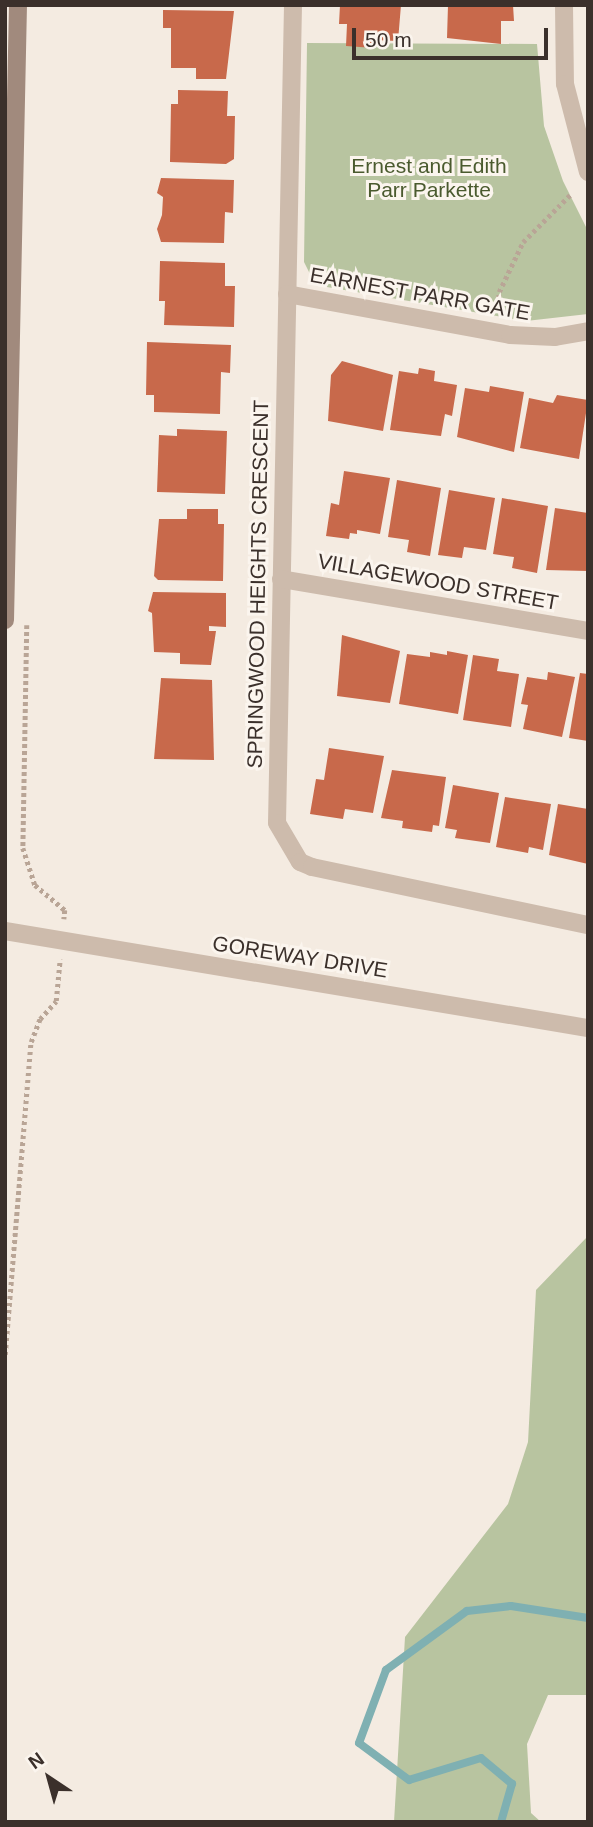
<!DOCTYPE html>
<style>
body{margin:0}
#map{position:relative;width:593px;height:1827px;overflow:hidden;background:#f4ebe1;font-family:Arial,sans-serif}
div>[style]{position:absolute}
.green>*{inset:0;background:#b8c4a0}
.stream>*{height:8px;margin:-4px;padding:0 4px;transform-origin:4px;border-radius:4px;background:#7fb0b2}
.building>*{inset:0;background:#c8694b}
.path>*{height:4.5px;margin-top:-2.25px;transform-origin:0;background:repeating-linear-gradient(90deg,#b9a596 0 3.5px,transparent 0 7px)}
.minor>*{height:18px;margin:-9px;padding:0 9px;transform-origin:9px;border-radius:9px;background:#cdbbac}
.tertiary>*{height:18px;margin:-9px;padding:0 9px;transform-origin:9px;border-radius:9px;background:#cdbbac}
.secondary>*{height:18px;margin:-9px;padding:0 9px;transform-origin:9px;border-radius:9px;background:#a18a7d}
span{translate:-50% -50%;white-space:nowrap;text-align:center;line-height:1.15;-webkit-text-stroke:6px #fbf5ee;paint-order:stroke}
.park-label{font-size:21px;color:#4a5a2e}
.street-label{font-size:21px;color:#3b302b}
.frame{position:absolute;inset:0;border:7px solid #3b302b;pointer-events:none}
.north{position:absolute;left:14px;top:1743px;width:70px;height:70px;-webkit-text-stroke:5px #fbf5ee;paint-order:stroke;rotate:324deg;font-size:19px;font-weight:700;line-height:28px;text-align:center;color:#3b302b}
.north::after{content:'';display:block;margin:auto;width:24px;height:32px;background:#3b302b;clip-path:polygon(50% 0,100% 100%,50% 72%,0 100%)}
.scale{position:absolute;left:352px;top:28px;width:196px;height:32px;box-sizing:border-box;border:4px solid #3b302b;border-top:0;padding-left:9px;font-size:21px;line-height:24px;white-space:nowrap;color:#3b302b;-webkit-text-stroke:5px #fbf5ee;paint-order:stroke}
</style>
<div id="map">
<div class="green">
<i style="clip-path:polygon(307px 43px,537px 44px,544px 126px,563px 181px,588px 231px,588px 314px,526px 321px,321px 286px,313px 280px,304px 262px)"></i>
<i style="clip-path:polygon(588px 1236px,588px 1695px,548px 1695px,527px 1744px,531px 1813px,541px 1822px,394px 1822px,405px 1637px,508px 1504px,528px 1442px,536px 1290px)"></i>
</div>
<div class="stream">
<i style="left:501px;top:1822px;width:40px;rotate:-74deg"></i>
<i style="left:512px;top:1784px;width:40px;rotate:-140deg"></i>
<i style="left:481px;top:1758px;width:75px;rotate:163deg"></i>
<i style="left:409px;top:1780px;width:62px;rotate:-143.5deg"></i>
<i style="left:359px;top:1743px;width:78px;rotate:-69.7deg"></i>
<i style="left:386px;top:1670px;width:100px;rotate:-36.1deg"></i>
<i style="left:467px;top:1611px;width:44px;rotate:-6.5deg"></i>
<i style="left:511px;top:1606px;width:78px;rotate:8.9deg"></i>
</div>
<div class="building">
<i style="clip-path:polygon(340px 5px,401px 5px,398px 41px,374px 40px,374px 48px,346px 46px,347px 24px,339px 24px)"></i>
<i style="clip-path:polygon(448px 5px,513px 5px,514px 21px,501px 21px,501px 44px,447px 38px)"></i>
<i style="clip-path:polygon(163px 10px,234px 11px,226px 79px,196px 79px,196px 68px,171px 68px,171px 28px,163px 28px)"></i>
<i style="clip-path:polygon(178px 90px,228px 91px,227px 116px,235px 116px,234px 159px,226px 164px,170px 162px,171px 104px,178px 104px)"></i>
<i style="clip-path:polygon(161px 178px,234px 180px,233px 213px,225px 212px,224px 243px,161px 242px,157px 229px,162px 215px,163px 197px,157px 193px)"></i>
<i style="clip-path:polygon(160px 261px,225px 263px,225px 286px,235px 286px,234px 327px,164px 325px,165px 301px,159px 301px)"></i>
<i style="clip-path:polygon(147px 342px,231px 345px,230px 373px,221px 372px,220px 414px,154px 412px,154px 395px,146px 395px)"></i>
<i style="clip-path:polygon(342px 361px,393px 375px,383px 431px,328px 421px,331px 375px)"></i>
<i style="clip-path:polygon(419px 368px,435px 371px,434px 381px,457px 385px,452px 416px,445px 414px,441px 436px,390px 430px,399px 371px,418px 374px)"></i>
<i style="clip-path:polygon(490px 386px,524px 392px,514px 452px,457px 437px,465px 388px,489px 392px)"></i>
<i style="clip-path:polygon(557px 395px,588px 400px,579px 459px,520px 448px,529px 398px,553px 403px)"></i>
<i style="clip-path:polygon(177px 429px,227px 431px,225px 494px,157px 492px,159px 435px,177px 436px)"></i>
<i style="clip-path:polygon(344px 471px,390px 478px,380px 534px,357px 530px,357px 534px,350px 533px,349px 539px,326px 536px,331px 503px,339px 505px)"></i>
<i style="clip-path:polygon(397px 480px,441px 488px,430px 556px,407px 552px,409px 540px,388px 537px)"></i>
<i style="clip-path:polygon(449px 490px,495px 498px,486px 550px,464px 547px,462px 558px,438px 555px)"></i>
<i style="clip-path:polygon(502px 498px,548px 506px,537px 573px,512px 568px,514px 557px,493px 554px)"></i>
<i style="clip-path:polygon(555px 508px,588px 513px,588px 571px,546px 570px)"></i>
<i style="clip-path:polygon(187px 509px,218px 509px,218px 524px,224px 524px,223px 581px,158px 580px,154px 576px,159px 519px,187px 519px)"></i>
<i style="clip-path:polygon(153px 592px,226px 593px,226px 627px,209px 626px,209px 631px,216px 631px,211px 665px,180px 664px,180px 653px,154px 652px,152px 613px,148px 611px)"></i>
<i style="clip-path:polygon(342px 635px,400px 651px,390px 703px,337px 696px)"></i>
<i style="clip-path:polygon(447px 651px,468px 655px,458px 714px,399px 704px,407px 654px,430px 657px,430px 652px,447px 655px)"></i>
<i style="clip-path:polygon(473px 655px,499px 659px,497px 671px,519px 674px,511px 727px,463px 720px)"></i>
<i style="clip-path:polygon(548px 672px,575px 677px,562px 737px,523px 729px,528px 705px,521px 704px,527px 677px,547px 680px)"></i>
<i style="clip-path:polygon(580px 673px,588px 674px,588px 741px,569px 738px)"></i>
<i style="clip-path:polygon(161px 678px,212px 680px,214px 760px,154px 759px)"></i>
<i style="clip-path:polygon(329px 748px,384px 756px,373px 813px,345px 809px,343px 819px,310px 814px,316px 779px,324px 780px)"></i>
<i style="clip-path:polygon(392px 770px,446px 777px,439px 826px,433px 825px,432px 832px,402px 828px,403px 821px,381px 818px)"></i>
<i style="clip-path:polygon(453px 785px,499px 793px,490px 843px,455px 838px,457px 830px,445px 828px)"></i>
<i style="clip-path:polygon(505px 797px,551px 804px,543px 850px,529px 847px,528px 853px,496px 847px)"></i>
<i style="clip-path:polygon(558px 804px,588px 809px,588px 864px,549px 855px)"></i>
</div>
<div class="path">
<i style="left:496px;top:312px;width:20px;rotate:-81deg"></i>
<i style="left:499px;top:292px;width:55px;rotate:-64.4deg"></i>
<i style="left:523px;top:242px;width:68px;rotate:-45deg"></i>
<i style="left:27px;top:625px;width:223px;rotate:91deg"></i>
<i style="left:23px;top:848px;width:39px;rotate:72deg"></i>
<i style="left:35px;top:885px;width:39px;rotate:40deg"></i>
<i style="left:65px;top:910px;width:9px;rotate:96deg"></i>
<i style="left:5px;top:1355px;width:314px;rotate:-85.3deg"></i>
<i style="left:31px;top:1042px;width:25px;rotate:-69deg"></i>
<i style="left:40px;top:1019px;width:24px;rotate:-48deg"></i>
<i style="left:56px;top:1001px;width:42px;rotate:-84.6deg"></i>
</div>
<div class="minor">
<i style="left:293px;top:5px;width:818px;rotate:91.12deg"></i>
<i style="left:277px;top:823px;width:45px;rotate:59.5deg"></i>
<i style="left:300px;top:862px;width:13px;rotate:23deg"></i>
<i style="left:312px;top:867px;width:282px;rotate:11.9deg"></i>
<i style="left:564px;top:5px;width:79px;rotate:89.3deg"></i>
<i style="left:565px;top:84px;width:91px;rotate:75.4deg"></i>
<i style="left:287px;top:294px;width:227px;rotate:10.4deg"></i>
<i style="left:510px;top:335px;width:45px;rotate:2.5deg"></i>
<i style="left:555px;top:337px;width:34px;rotate:-10deg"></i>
<i style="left:281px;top:579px;width:311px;rotate:9.6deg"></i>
</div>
<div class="tertiary">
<i style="left:5px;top:931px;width:591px;rotate:9.45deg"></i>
</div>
<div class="secondary">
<i style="left:5px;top:620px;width:615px;rotate:-88.79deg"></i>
</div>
<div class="park-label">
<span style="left:429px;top:178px">Ernest and Edith<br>Parr Parkette</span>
</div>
<div class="street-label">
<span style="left:420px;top:294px;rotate:10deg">EARNEST PARR GATE</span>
<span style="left:438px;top:582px;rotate:10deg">VILLAGEWOOD STREET</span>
<span style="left:258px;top:584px;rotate:-89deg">SPRINGWOOD HEIGHTS CRESCENT</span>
<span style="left:300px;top:957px;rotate:9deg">GOREWAY DRIVE</span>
</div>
<div class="frame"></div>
<div class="north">N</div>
<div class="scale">50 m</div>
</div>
